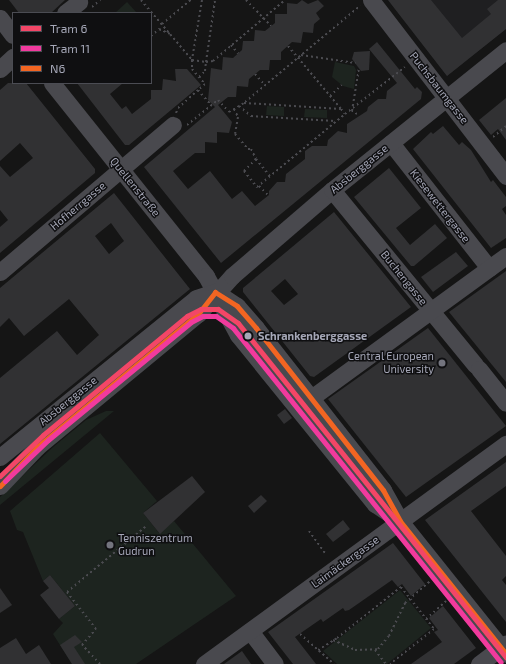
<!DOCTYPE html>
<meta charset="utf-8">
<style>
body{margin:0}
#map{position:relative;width:506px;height:664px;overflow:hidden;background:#151515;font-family:"Exo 2",sans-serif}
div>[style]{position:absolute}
.built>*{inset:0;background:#1f1f21}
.green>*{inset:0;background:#1d241f}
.building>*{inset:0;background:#313133}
.path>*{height:2px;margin-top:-1px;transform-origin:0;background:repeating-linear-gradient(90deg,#4b4b50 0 2px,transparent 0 5px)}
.minor>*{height:17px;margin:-8.5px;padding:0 8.5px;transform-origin:8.5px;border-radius:8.5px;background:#49494e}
.bus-1>*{height:5px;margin:-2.5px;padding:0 2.5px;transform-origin:2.5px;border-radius:2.5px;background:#f26522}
.tram-1>*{height:5px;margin:-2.5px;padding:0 2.5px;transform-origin:2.5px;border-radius:2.5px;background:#f34667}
.tram-2>*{height:5px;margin:-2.5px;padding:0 2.5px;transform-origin:2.5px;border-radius:2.5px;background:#f13a9d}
.dots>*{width:11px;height:11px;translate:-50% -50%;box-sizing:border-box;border:2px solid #0f0f11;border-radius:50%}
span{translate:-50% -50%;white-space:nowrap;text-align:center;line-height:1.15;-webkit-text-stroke:3px #0f0f11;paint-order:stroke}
.street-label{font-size:11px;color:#a5a7b7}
.stop-label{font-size:11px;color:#a5a7b7;font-weight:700}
.left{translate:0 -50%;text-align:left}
.poi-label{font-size:11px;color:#a5a7b7}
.right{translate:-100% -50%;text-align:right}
.legend{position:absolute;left:12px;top:12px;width:140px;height:72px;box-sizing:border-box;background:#0f0f11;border:1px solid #4b4c53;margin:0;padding:5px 7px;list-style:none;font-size:12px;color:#a5a7b7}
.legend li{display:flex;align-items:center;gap:8px;height:20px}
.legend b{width:20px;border:1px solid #4b4c53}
</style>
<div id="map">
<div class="built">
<i style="clip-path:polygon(388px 0,506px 0,506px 29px,447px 76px)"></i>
</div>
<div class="green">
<i style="clip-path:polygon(127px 2px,137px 13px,115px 13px)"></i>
<i style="clip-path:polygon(335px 62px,354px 66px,356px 70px,354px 89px,343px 86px,332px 77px)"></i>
<i style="clip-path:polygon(267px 106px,284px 107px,284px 116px,266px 115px)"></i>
<i style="clip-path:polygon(305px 109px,327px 110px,327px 118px,304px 117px)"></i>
<i style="clip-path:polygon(106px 411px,114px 411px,0 505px,0 497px,52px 448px,86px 420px)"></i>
<i style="clip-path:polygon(100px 433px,157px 501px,143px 513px,159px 533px,174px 521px,236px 596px,136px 664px,72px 664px,53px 634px,63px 623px,59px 619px,75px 606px,50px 575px,43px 581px,23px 532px,17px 530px,10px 511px)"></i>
<i style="clip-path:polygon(400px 590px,431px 628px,387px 664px,337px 664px,323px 651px)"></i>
</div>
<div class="building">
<i style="clip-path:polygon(9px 0,65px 0,51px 13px,19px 13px)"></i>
<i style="clip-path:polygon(302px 0,308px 4px,318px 0,324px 6px,316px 13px,320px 19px,314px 24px,313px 33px,303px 32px,301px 43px,292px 42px,281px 52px,281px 60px,270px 60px,269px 70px,260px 70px,249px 79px,248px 87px,237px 86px,236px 97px,228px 97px,218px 105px,232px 122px,229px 133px,217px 132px,217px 143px,205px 142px,205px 153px,195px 153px,173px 171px,188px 189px,210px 171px,232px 199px,242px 191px,255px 206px,269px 195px,269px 191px,277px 182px,285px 182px,286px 174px,305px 159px,305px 151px,312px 146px,327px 146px,328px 140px,338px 131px,347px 133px,347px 124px,367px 111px,368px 107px,378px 99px,386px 99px,387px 91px,397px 83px,369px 49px,377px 42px,415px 89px,417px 87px,422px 92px,421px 99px,221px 263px,144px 167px,215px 107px,208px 100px,211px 68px,222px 70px,223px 57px,233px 58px,242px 50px,243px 41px,254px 41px,255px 30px,265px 31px,275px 23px,275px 14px,287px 14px,287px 3px,297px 4px)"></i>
<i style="clip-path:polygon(388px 0,431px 0,462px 38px,491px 14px,487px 9px,498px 0,506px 0,506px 29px,447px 76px)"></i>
<i style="clip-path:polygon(370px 51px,369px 70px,361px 71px,352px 59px,354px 52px)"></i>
<i style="clip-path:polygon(175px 69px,187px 69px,201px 85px,129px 145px,125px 145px,77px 83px,123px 83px,110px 94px,122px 109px,126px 106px,132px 114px,151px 99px,151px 90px,162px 90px,163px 79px,176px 81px)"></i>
<i style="clip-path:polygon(8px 83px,26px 83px,95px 169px,95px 173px,0 253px,0 227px,8px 220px,0 210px,0 166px,10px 177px,33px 158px,20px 143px,0 161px,0 90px)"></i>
<i style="clip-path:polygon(506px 98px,506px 140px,498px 129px,491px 135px,479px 120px)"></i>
<i style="clip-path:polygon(443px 126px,459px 145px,462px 142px,471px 150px,491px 182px,493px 180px,506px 197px,506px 206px,502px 209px,506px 215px,506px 238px,491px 248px,413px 149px,431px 132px,433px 134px)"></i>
<i style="clip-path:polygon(389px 168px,421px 208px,396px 228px,410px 245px,435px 224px,447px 238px,414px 266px,411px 266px,354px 197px)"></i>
<i style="clip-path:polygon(evenodd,114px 193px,190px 289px,0 444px,0 378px,57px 331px,77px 355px,99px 335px,69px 299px,24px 336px,9px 318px,0 327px,0 288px,114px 193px,111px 223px,124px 241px,109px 254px,95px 236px,111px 223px)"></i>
<i style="clip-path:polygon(evenodd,334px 212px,411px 307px,314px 377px,310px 376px,243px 292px,243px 288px,334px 212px,285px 279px,298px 294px,284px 305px,271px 291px,285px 279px)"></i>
<i style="clip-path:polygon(456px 252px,468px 266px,433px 292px,421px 277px)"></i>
<i style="clip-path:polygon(506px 271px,506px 382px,449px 312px)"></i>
<i style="clip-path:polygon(428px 328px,506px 426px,406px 497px,328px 399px)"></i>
<i style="clip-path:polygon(285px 409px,292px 418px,284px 424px,277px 415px)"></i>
<i style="clip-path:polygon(506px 462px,506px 486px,471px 511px,506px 556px,506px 576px,502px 580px,506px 585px,506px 622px,425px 520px)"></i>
<i style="clip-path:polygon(192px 476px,205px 492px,160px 534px,143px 513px)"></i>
<i style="clip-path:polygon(261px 495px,267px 501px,254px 513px,248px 506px)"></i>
<i style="clip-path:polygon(343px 520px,350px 529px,333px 542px,326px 534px)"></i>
<i style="clip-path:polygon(393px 543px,425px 584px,411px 596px,402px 584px,398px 587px,392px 580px,349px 610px,345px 611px,343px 608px,323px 622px,321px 619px,295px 637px,316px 664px,293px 664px,268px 632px)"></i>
<i style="clip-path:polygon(50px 575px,75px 606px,59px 619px,40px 595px,49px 588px,43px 581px)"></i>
<i style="clip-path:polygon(0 588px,12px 605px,0 613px)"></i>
<i style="clip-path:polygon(443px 606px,476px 648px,454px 664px,411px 664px,442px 642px,434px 632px,438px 630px,429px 618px)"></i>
<i style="clip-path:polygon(75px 635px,82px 642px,74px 647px,85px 664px,72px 664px,60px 645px)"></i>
<i style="clip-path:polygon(16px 638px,26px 654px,39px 645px,51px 664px,0 664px,0 648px)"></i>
<i style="clip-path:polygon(242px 651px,251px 664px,224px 664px)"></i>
</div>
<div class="path">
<i style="left:141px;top:0;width:79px;rotate:49.6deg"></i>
<i style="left:192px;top:60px;width:9px;rotate:90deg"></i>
<i style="left:192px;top:69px;width:20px;rotate:49deg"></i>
<i style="left:205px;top:84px;width:9px;rotate:139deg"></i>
<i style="left:202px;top:0;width:61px;rotate:99.5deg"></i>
<i style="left:192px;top:60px;width:14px;rotate:8deg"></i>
<i style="left:206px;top:62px;width:63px;rotate:-81.7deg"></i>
<i style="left:246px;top:0;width:36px;rotate:46deg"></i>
<i style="left:92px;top:7px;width:11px;rotate:-41deg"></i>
<i style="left:162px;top:24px;width:38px;rotate:-40deg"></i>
<i style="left:151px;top:36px;width:11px;rotate:-41deg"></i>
<i style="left:159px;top:29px;width:12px;rotate:24deg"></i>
<i style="left:231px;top:45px;width:11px;rotate:49deg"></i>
<i style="left:288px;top:46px;width:82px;rotate:49.9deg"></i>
<i style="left:301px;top:55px;width:55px;rotate:8.4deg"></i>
<i style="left:255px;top:74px;width:15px;rotate:48deg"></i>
<i style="left:199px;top:77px;width:8px;rotate:-45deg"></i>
<i style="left:205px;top:71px;width:9px;rotate:-84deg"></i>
<i style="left:206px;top:62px;width:7px;rotate:-8deg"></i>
<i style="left:213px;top:61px;width:94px;rotate:-40.3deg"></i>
<i style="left:330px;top:96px;width:16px;rotate:-43deg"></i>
<i style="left:245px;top:102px;width:150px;rotate:-39.9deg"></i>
<i style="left:239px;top:106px;width:16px;rotate:40deg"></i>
<i style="left:251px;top:116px;width:84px;rotate:3.4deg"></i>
<i style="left:234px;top:109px;width:9px;rotate:63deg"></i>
<i style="left:238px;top:117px;width:17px;rotate:100deg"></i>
<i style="left:235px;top:134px;width:20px;rotate:49deg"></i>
<i style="left:248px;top:149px;width:3px"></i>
<i style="left:251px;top:149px;width:11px;rotate:63deg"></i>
<i style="left:256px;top:159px;width:17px;rotate:135deg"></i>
<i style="left:244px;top:171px;width:21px;rotate:51deg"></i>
<i style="left:257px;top:187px;width:114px;rotate:-39.7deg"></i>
<i style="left:176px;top:113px;width:5px;rotate:-68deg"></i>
<i style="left:178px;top:108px;width:27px;rotate:-42deg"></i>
<i style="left:198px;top:90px;width:21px;rotate:49deg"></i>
<i style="left:357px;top:114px;width:6px;rotate:-149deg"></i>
<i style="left:352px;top:111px;width:44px;rotate:-80.8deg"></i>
<i style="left:187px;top:125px;width:40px;rotate:-39deg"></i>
<i style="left:218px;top:100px;width:16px;rotate:47deg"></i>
<i style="left:229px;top:112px;width:17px;rotate:-31deg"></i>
<i style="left:244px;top:103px;width:97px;rotate:3.5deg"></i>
<i style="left:341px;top:109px;width:6px;rotate:51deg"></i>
<i style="left:345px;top:114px;width:76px;rotate:-38.1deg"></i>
<i style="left:493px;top:137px;width:17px;rotate:-40deg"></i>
<i style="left:256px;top:159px;width:22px;rotate:51deg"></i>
<i style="left:259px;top:186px;width:13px;rotate:45deg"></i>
<i style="left:309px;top:531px;width:27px;rotate:54deg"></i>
<i style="left:426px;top:619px;width:27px;rotate:-42deg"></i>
<i style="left:300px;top:634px;width:45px;rotate:41.4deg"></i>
<i style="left:333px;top:640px;width:24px;rotate:24deg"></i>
<i style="left:355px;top:650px;width:23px;rotate:-2deg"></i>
<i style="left:378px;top:649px;width:17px;rotate:-50deg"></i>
<i style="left:389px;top:636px;width:37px;rotate:-64deg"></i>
<i style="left:405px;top:603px;width:33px;rotate:-41deg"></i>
<i style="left:318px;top:650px;width:22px;rotate:-32deg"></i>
<i style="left:337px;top:638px;width:82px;rotate:-38.6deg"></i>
<i style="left:401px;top:587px;width:53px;rotate:51.8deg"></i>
<i style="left:434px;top:629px;width:56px;rotate:141.5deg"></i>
<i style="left:375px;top:650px;width:18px;rotate:52deg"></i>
<i style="left:100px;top:664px;width:26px;rotate:-133deg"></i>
<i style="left:82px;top:645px;width:21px;rotate:-49deg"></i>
<i style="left:96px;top:629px;width:47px;rotate:-128.1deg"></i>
<i style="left:67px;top:592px;width:102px;rotate:-39.8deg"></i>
</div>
<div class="minor">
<i style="left:371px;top:0;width:222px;rotate:52.5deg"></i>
<i style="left:65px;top:13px;width:18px;rotate:-38deg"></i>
<i style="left:0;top:18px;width:21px;rotate:53deg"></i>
<i style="left:0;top:69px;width:18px;rotate:-43deg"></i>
<i style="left:52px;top:83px;width:247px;rotate:51.4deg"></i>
<i style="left:206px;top:276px;width:67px;rotate:61.5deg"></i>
<i style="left:238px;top:335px;width:218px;rotate:51deg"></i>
<i style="left:375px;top:504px;width:30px;rotate:34deg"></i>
<i style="left:391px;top:143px;width:159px;rotate:51.9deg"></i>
<i style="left:332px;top:190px;width:226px;rotate:50.7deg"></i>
<i style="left:0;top:272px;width:227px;rotate:-40.4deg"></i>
<i style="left:217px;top:293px;width:24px;rotate:33deg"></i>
<i style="left:237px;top:306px;width:29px;rotate:49deg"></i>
<i style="left:256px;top:328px;width:206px;rotate:51.9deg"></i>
<i style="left:383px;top:490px;width:35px;rotate:61deg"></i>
<i style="left:400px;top:521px;width:170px;rotate:51.4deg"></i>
<i style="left:479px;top:369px;width:43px;rotate:51.5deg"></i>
<i style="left:311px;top:398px;width:241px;rotate:-36.1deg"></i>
<i style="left:0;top:457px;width:252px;rotate:-39deg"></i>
<i style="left:196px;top:298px;width:20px;rotate:-18deg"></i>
<i style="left:0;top:486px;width:54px;rotate:-46.5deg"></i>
<i style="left:37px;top:447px;width:209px;rotate:-39.6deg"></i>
<i style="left:198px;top:314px;width:51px;rotate:-48.2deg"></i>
<i style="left:232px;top:276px;width:132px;rotate:-40.7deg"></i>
<i style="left:332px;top:190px;width:223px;rotate:-38.8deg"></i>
<i style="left:250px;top:631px;width:41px;rotate:52.9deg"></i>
<i style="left:204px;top:664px;width:374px;rotate:-36.1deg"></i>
<i style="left:479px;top:664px;width:34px;rotate:-37deg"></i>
</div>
<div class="bus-1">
<i style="left:215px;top:292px;width:26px;rotate:32deg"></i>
<i style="left:237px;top:306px;width:29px;rotate:49deg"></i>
<i style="left:256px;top:328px;width:206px;rotate:51.9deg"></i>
<i style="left:383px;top:490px;width:35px;rotate:61deg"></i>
<i style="left:400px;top:521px;width:170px;rotate:51.4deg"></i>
<i style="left:0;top:486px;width:54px;rotate:-46.5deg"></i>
<i style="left:37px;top:447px;width:209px;rotate:-39.6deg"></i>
<i style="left:198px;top:314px;width:28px;rotate:-52deg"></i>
</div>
<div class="tram-1">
<i style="left:0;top:476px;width:59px;rotate:-43.6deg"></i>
<i style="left:43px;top:435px;width:187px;rotate:-39.6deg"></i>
<i style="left:187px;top:316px;width:16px;rotate:-27deg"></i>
<i style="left:201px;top:309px;width:17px"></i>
<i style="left:218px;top:309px;width:24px;rotate:35deg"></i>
<i style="left:238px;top:323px;width:429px;rotate:51.3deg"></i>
</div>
<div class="tram-2">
<i style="left:5px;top:481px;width:59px;rotate:-43.6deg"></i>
<i style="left:48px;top:440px;width:185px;rotate:-39.5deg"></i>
<i style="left:191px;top:322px;width:13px;rotate:-27deg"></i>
<i style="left:203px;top:316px;width:13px"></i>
<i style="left:216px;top:316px;width:21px;rotate:35deg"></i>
<i style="left:233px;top:328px;width:428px;rotate:51.3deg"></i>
</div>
<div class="dots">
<i style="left:248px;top:336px;background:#a5a7b7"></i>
<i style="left:442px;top:363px;background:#73747e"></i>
<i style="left:110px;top:545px;background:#73747e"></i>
</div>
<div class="street-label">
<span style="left:439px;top:88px;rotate:52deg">Puchsbaumgasse</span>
<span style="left:359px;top:169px;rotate:-39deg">Absberggasse</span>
<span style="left:135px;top:187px;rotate:51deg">Quellenstraße</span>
<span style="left:78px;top:206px;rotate:-40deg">Hofherrgasse</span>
<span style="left:440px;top:206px;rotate:52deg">Kiesewettergasse</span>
<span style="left:404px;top:278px;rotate:51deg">Buchengasse</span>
<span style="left:68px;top:401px;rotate:-39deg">Absberggasse</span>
<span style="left:345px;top:562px;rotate:-36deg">Laimäckergasse</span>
</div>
<div class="stop-label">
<span class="left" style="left:258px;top:336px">Schrankenberggasse</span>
</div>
<div class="poi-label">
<span class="right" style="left:434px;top:363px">Central European<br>University</span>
<span class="left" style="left:118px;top:545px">Tenniszentrum<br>Gudrun</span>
</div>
<ul class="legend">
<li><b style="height:5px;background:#f34667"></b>Tram 6</li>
<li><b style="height:5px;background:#f13a9d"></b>Tram 11</li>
<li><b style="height:5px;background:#f26522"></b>N6</li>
</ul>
</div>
